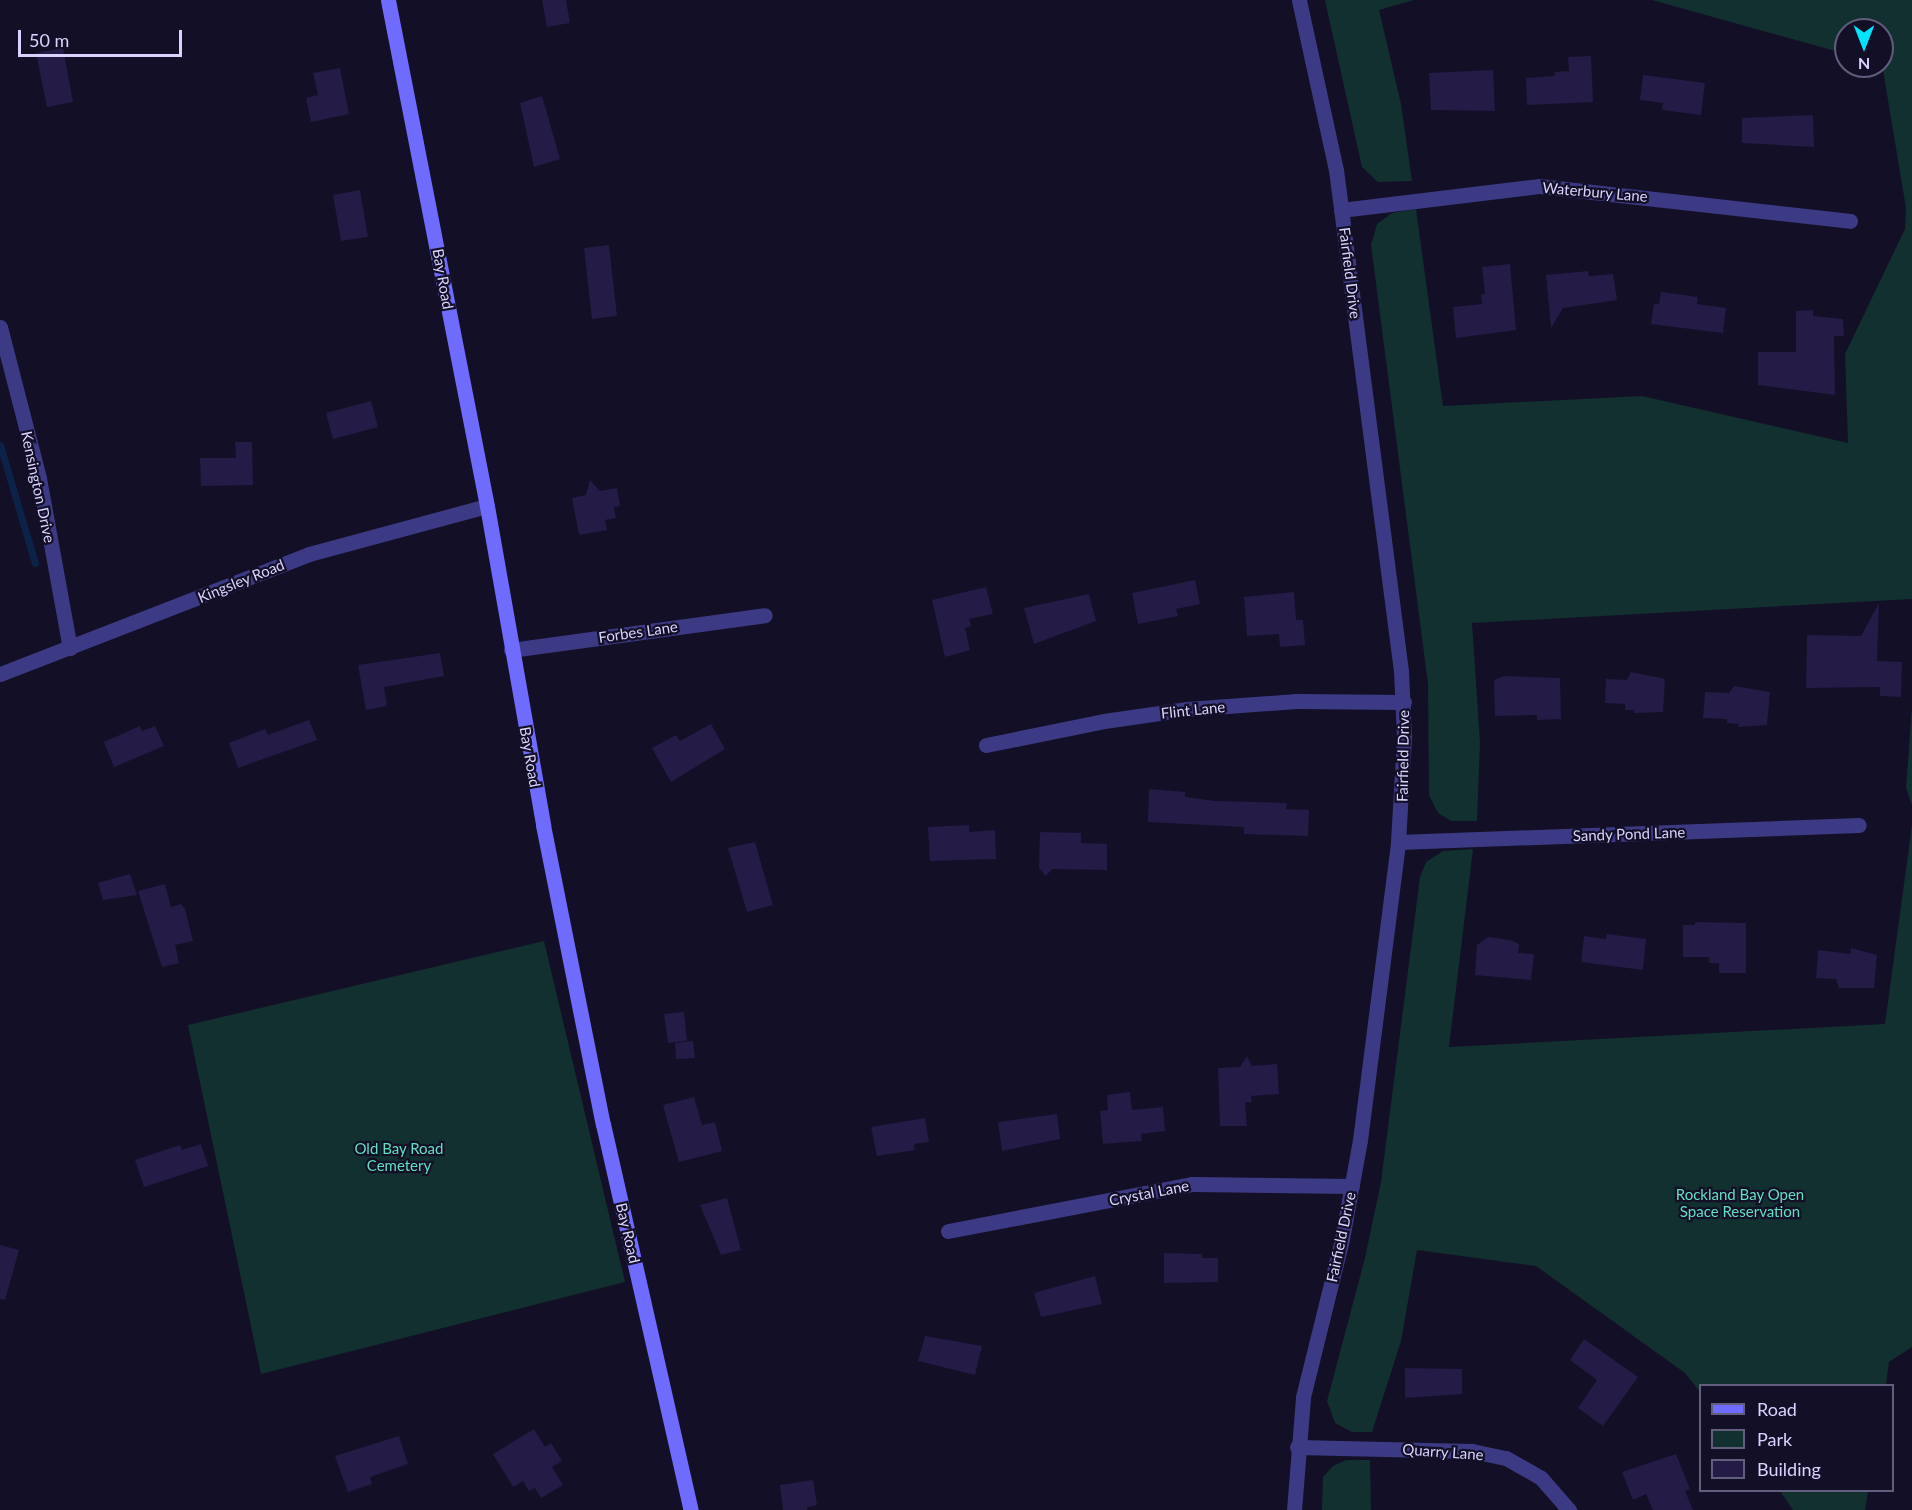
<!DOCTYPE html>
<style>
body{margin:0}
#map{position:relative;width:1912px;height:1510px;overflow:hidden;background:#130f26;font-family:Lato,sans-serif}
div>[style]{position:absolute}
.green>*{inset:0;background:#12302f}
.stream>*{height:7px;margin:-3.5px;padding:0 3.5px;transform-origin:3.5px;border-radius:3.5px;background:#0c2248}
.building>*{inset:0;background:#241b47}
.minor>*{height:15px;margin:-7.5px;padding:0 7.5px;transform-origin:7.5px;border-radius:7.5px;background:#3d3a85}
.secondary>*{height:15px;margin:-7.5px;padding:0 7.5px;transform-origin:7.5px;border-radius:7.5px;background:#6f6bff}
span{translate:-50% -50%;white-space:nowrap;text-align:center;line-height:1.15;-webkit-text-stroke:4.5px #130f26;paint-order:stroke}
.street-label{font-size:15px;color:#d9d4ff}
.park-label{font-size:15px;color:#5fe0c0}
.legend{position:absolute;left:1699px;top:1384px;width:195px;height:108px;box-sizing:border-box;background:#130f26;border:2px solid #625e7d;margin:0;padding:8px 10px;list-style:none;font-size:18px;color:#d9d4ff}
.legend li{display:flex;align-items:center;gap:12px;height:30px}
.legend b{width:30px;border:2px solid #625e7d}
.north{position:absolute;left:1834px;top:18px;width:60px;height:60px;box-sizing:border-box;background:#130f26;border:2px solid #625e7d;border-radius:50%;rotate:180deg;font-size:16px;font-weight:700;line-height:24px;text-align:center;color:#d9d4ff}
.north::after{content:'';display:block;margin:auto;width:21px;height:27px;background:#00e5ff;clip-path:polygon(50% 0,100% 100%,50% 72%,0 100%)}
.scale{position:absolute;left:18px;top:30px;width:164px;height:27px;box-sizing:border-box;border:3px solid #d9d4ff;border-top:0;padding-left:8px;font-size:18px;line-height:21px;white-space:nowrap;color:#d9d4ff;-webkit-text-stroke:4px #130f26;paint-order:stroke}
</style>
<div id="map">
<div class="green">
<i style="clip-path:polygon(1325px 0,1414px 0,1379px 10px,1401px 104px,1412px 181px,1378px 182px,1362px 167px)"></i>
<i style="clip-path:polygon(1652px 0,1912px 0,1912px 599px,1472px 623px,1480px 742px,1477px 821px,1451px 821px,1438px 813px,1429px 795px,1428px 684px,1371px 245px,1377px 224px,1392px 213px,1416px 209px,1443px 406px,1642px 396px,1848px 443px,1845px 354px,1905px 229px,1906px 208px,1882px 64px,1882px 30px,1846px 30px,1846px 54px)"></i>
<i style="clip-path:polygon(1912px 707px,1912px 805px,1906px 788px)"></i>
<i style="clip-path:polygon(1912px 825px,1912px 1347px,1889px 1362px,1886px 1385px,1700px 1386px,1700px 1392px,1685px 1373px,1536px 1266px,1417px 1250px,1401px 1341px,1372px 1432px,1352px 1432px,1335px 1423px,1327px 1401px,1365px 1258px,1381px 1182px,1420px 877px,1426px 862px,1443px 851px,1473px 849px,1449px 1047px,1885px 1024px)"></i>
<i style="clip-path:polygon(544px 941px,625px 1282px,261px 1374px,188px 1025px)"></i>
<i style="clip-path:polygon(1346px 1460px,1370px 1460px,1371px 1510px,1322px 1510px,1323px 1477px,1333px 1466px)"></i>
<i style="clip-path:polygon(1780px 1491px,1868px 1491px,1865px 1510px,1793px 1510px)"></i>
</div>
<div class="stream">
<i style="left:0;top:445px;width:123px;rotate:73.5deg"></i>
</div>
<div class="building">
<i style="clip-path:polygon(542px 0,566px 0,570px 23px,547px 27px)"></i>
<i style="clip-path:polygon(63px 48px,73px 102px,47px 107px,36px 53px)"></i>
<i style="clip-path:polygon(1591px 56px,1593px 102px,1527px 105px,1526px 78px,1555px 76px,1554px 72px,1569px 71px,1568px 57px)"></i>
<i style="clip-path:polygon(340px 68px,349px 114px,311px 122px,306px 98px,318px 95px,313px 73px)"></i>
<i style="clip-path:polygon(1493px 70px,1495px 111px,1431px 110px,1429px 73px)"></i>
<i style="clip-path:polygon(1643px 75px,1705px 83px,1701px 115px,1662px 110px,1663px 103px,1640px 100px)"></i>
<i style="clip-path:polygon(542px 96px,560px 159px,534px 167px,520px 103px)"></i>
<i style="clip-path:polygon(1813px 115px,1814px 147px,1742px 143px,1742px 118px)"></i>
<i style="clip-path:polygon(360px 190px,368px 237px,341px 241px,333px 195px)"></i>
<i style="clip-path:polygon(609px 245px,617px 316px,592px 319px,584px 248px)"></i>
<i style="clip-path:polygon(1510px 264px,1516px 330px,1456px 338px,1453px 307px,1482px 304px,1481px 295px,1485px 294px,1482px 267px)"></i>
<i style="clip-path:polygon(1588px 271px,1589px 276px,1613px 274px,1617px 300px,1563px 308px,1551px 328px,1546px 275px)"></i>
<i style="clip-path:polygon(1661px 292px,1698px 297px,1697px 304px,1726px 308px,1723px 333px,1651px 324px,1654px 304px,1659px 304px)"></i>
<i style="clip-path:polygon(1813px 310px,1813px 316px,1843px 319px,1844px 336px,1834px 336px,1835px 395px,1758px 385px,1758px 352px,1796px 352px,1796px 311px)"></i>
<i style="clip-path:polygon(371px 401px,378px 427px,333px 439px,326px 413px)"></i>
<i style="clip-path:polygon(235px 442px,252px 442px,253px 485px,201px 486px,200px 458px,236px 458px)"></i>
<i style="clip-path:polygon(590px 480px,600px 491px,617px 488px,620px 506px,614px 507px,616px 518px,605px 520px,607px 530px,579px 535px,572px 498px,586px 495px)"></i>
<i style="clip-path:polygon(1195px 580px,1200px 604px,1176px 609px,1178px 616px,1138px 624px,1132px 593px)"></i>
<i style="clip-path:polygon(986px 587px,993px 614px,969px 619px,971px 626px,965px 628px,970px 650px,945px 657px,932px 600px)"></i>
<i style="clip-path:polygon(1294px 592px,1296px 620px,1303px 620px,1305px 645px,1280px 647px,1279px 634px,1247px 636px,1244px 597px)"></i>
<i style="clip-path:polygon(1089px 594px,1096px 621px,1034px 644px,1024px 608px)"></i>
<i style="clip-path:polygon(1879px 603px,1877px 661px,1902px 662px,1901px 697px,1880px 696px,1880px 687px,1806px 688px,1807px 635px,1861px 636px)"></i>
<i style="clip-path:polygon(440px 653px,444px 676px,384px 687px,387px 706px,366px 710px,358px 665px)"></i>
<i style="clip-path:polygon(1631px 672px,1665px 679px,1663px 712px,1634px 713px,1634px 710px,1625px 710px,1625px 704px,1605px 703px,1606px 679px,1627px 680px)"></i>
<i style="clip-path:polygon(1504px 676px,1560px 678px,1561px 719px,1537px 720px,1537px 715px,1495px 716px,1494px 680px)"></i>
<i style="clip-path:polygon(1734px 686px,1770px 692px,1767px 725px,1738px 727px,1739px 724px,1727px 723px,1727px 719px,1703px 718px,1705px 692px,1729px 693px)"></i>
<i style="clip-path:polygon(309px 720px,317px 740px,238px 768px,229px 743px,265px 729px,268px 735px)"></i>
<i style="clip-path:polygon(711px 724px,725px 749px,671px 782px,652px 748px,676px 735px,680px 741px)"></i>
<i style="clip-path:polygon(140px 726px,142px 731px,155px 726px,164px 746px,114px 767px,104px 742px)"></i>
<i style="clip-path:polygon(1149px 789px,1185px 792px,1185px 797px,1215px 801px,1287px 803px,1286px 809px,1309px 810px,1308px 836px,1244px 834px,1244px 827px,1148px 822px)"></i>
<i style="clip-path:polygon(969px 825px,969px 832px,995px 830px,996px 859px,930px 861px,928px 827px)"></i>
<i style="clip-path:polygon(1040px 832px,1081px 833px,1081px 843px,1107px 844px,1107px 870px,1052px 869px,1046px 876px,1039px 868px)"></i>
<i style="clip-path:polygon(755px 842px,773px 905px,747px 912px,728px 848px)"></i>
<i style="clip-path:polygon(130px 874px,137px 895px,103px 900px,98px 883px)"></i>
<i style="clip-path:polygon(165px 884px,171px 907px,181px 904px,185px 909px,193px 941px,175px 945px,179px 963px,162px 967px,138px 891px)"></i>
<i style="clip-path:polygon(1695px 922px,1746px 923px,1746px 973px,1719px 973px,1719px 963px,1709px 963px,1709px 957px,1683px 957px,1683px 925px,1695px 925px)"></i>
<i style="clip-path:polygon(1607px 934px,1646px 939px,1643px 970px,1581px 962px,1584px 936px,1606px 939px)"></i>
<i style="clip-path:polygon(1488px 937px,1510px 940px,1519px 944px,1518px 953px,1534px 954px,1531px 980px,1475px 975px,1477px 945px)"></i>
<i style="clip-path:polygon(1851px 948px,1877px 955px,1874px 988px,1839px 988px,1836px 979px,1816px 978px,1818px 950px,1851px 954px)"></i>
<i style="clip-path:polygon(684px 1012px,687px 1041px,668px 1043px,664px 1014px)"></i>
<i style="clip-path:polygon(693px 1041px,695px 1058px,676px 1059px,675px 1043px)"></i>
<i style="clip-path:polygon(1247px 1056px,1252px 1066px,1277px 1064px,1279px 1094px,1251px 1096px,1252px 1102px,1245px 1102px,1247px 1126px,1220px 1126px,1218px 1068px,1240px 1067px)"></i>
<i style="clip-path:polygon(1130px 1092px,1132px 1110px,1163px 1107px,1165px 1131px,1141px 1134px,1142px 1141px,1103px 1144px,1100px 1111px,1108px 1110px,1107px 1095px)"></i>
<i style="clip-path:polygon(694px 1097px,702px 1125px,715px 1122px,722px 1151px,679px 1162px,663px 1105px)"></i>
<i style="clip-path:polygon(1057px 1114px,1060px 1139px,1002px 1151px,998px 1122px)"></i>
<i style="clip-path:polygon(925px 1118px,929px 1142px,914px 1144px,915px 1150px,877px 1156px,871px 1127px)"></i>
<i style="clip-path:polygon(201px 1144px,208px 1166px,144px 1187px,135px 1160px,180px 1145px,182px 1150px)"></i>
<i style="clip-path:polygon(727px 1198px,741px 1250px,721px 1255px,700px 1205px)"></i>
<i style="clip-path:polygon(0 1245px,19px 1250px,5px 1300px,0 1299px)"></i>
<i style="clip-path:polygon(1164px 1253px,1202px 1254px,1202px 1258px,1218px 1258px,1218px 1282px,1164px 1283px)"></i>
<i style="clip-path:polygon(1095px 1276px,1102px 1304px,1041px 1317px,1034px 1293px)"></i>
<i style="clip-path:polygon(925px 1336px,982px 1346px,975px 1375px,918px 1361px)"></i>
<i style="clip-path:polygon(1584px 1339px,1638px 1377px,1603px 1426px,1578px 1408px,1597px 1380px,1570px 1360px)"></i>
<i style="clip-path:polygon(1405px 1368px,1462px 1369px,1462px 1394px,1405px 1398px)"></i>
<i style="clip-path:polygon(534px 1429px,545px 1447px,551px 1443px,562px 1461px,552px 1467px,563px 1485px,541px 1498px,535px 1488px,529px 1491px,523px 1481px,513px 1487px,493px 1454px)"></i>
<i style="clip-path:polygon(399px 1436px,408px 1464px,370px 1477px,372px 1484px,348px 1492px,335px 1456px)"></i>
<i style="clip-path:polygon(1676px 1454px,1690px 1489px,1685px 1491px,1693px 1510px,1653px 1510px,1646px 1494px,1633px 1500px,1622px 1472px)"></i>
<i style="clip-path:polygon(813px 1480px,817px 1505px,807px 1507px,807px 1510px,783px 1510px,780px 1485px)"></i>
</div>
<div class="minor">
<i style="left:1341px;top:210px;width:199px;rotate:-6.9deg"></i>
<i style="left:1539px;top:186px;width:313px;rotate:6.4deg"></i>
<i style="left:0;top:327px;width:156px;rotate:75.5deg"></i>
<i style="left:39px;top:478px;width:173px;rotate:79.7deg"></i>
<i style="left:511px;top:650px;width:256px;rotate:-7.8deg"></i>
<i style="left:0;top:674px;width:331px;rotate:-21.2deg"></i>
<i style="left:309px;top:554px;width:184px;rotate:-15.1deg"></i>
<i style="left:986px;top:745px;width:120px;rotate:-11.5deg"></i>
<i style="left:1104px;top:721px;width:84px;rotate:-8.2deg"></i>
<i style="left:1187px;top:709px;width:110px;rotate:-4.2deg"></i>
<i style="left:1297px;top:701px;width:107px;rotate:0.5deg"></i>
<i style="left:1398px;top:842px;width:461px;rotate:-2.1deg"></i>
<i style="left:948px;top:1231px;width:248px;rotate:-10.9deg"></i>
<i style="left:1192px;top:1184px;width:160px;rotate:0.7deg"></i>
<i style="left:1297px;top:1447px;width:175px;rotate:1.3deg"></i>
<i style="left:1472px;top:1451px;width:35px;rotate:12deg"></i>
<i style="left:1506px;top:1458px;width:40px;rotate:29.7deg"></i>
<i style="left:1541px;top:1478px;width:43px;rotate:48.8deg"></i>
<i style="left:1294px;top:1510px;width:113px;rotate:-85.4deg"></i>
<i style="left:1303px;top:1397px;width:163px;rotate:-76.1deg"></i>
<i style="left:1342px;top:1239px;width:101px;rotate:-79.7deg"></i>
<i style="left:1360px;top:1140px;width:300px;rotate:-82.7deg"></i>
<i style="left:1398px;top:842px;width:105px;rotate:-86.7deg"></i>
<i style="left:1404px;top:737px;width:66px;rotate:-92.6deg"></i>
<i style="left:1401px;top:671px;width:505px;rotate:-97.39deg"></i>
<i style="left:1336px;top:170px;width:174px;rotate:-102.3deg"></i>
</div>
<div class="secondary">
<i style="left:388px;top:0;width:516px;rotate:78.93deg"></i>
<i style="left:487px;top:506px;width:324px;rotate:80deg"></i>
<i style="left:543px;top:825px;width:305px;rotate:78.7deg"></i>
<i style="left:603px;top:1124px;width:396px;rotate:77.2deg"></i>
</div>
<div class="street-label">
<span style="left:1595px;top:192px;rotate:5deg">Waterbury Lane</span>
<span style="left:1350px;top:273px;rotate:83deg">Fairfield Drive</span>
<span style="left:443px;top:279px;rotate:80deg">Bay Road</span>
<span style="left:38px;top:487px;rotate:78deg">Kensington Drive</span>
<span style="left:241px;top:581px;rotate:-22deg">Kingsley Road</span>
<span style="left:638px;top:632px;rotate:-8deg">Forbes Lane</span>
<span style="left:1193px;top:710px;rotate:-6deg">Flint Lane</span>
<span style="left:1403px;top:756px;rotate:-89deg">Fairfield Drive</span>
<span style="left:530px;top:757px;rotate:80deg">Bay Road</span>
<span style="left:1629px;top:834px;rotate:-2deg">Sandy Pond Lane</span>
<span style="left:1149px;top:1193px;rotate:-11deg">Crystal Lane</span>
<span style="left:628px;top:1233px;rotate:77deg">Bay Road</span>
<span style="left:1341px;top:1237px;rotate:-78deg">Fairfield Drive</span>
<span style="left:1443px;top:1452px;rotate:4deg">Quarry Lane</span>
</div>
<div class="park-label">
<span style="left:399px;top:1157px">Old Bay Road<br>Cemetery</span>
<span style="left:1740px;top:1203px">Rockland Bay Open<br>Space Reservation</span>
</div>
<ul class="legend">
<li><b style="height:8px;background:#6f6bff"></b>Road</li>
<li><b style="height:16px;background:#12302f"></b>Park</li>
<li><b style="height:16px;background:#241b47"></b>Building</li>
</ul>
<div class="north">N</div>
<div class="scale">50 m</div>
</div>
